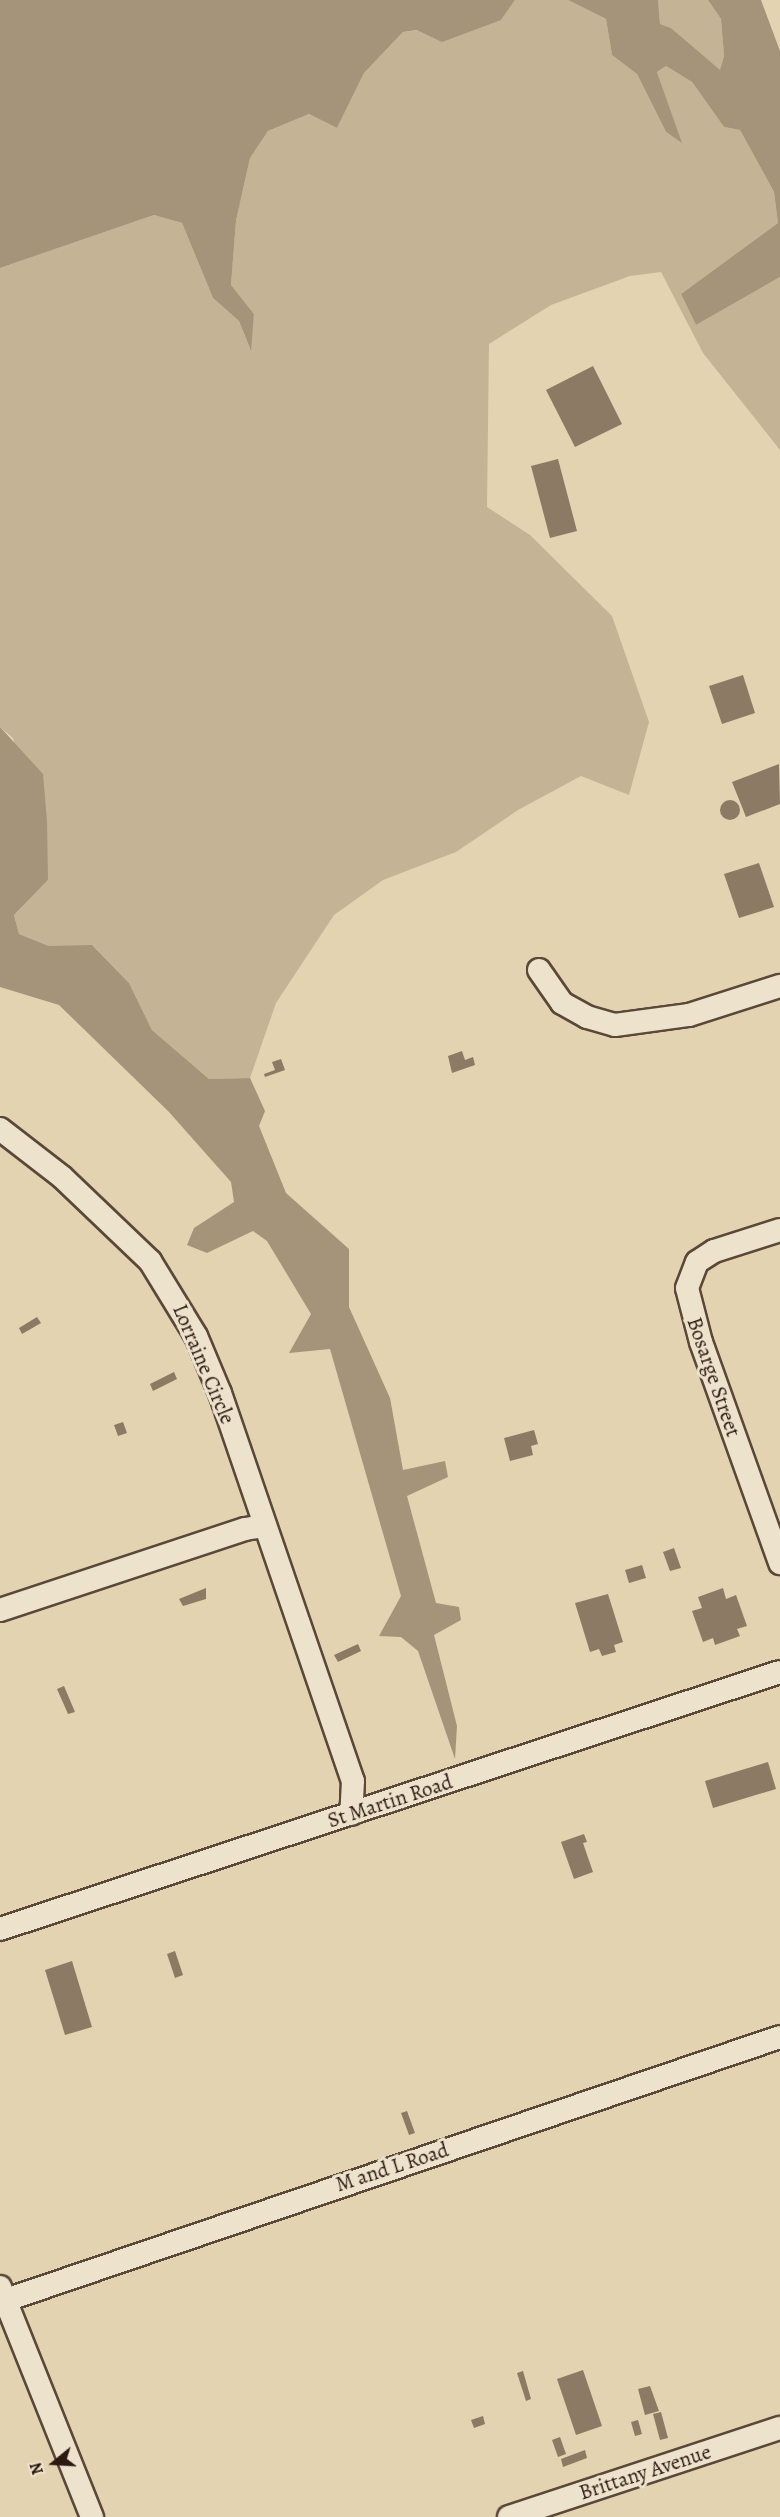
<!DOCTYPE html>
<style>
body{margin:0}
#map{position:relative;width:780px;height:2517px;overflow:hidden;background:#e4d3b0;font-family:Alegreya,serif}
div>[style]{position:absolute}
.green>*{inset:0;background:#c5b395}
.water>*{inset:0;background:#a5947a}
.building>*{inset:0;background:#8c7a64}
.round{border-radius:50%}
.roads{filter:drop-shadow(2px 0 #5a4839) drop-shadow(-2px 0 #5a4839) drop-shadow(0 2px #5a4839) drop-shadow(0 -2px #5a4839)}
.minor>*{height:22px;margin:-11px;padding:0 11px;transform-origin:11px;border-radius:11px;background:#ede2cc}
span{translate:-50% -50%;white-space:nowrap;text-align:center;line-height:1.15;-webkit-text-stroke:6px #ede2cc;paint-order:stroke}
.street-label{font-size:21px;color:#2c1911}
.north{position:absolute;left:24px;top:2433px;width:60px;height:60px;-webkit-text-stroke:4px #ede2cc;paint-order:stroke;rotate:252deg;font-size:16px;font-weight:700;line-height:24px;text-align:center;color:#2c1911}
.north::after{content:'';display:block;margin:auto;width:21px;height:27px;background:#2c1911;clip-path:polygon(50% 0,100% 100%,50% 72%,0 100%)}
</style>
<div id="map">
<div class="green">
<i style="clip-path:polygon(515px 0,568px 0,606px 19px,612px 55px,637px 74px,666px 132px,681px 142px,657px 72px,666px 66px,692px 82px,724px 127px,740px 130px,774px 192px,778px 223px,681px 294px,696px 325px,780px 277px,780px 450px,703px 353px,661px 272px,630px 276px,551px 305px,489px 344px,487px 507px,530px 535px,612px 616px,649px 722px,629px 795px,581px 776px,518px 810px,456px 852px,383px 880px,334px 915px,276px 1003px,250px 1078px,209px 1079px,152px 1030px,129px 983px,93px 946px,49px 946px,19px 934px,14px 915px,48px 880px,13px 738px,0 727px,0 268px,154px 215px,182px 223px,213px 298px,239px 321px,250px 349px,254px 314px,231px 285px,236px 221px,250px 158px,268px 131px,309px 114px,337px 128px,364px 73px,403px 32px,501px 20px)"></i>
<i style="clip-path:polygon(658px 0,708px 0,721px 19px,724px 56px,720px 71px,671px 28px,660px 24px)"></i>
</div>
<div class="water">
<i style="clip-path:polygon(0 0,515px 0,501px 20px,442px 42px,417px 30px,403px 32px,364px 73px,337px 128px,309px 114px,268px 131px,250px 158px,236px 221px,231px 285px,254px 314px,251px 351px,239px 321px,213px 298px,182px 223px,154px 215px,0 268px)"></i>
<i style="clip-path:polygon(568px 0,658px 0,660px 24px,671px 28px,720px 70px,724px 56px,721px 19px,708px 0,761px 0,780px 51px,780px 277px,696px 325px,681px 294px,778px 223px,774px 192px,740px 130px,724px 127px,692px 82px,666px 66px,657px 72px,682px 143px,666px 132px,637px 74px,612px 55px,606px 19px)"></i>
<i style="clip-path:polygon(0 727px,43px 774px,47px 821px,48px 880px,14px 915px,19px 934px,49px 946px,92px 945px,129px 983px,152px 1030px,209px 1079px,250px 1078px,265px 1111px,259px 1126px,286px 1193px,349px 1249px,349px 1307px,390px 1398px,403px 1470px,445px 1461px,448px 1477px,407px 1496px,436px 1603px,459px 1607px,461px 1620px,434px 1635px,457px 1726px,455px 1759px,418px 1651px,401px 1637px,379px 1636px,401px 1596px,330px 1349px,289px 1353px,311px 1314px,267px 1241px,253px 1231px,207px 1253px,187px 1245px,194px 1228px,234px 1202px,231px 1182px,169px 1112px,59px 1005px,0 987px)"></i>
</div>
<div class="building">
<i style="clip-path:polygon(593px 366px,622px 424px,575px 447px,546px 390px)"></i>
<i style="clip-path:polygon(558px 459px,577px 531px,550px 538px,531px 466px)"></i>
<i style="clip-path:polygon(743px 675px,755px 713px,722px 724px,709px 686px)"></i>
<i style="clip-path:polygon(779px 764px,780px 804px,746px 817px,732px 782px)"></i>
<i class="round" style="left:720px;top:800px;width:20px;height:20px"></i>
<i style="clip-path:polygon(759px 863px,774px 907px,739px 918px,724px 874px)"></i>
<i style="clip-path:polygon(462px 1051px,465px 1060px,473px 1057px,475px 1065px,452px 1073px,448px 1056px)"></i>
<i style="clip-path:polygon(281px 1059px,285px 1070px,265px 1077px,264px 1074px,275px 1070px,272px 1062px)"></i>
<i style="clip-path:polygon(37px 1317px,41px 1323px,22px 1334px,19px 1328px)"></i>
<i style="clip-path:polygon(174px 1372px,177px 1379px,153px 1391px,150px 1384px)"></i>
<i style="clip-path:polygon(123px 1422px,127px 1433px,118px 1436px,114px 1425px)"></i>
<i style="clip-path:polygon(534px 1430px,538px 1444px,531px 1446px,533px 1455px,510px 1461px,504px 1438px)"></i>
<i style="clip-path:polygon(674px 1548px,681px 1568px,670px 1571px,663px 1552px)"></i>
<i style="clip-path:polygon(642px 1565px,646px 1578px,629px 1583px,625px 1570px)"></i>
<i style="clip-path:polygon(206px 1588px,206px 1599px,183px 1606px,179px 1599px)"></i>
<i style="clip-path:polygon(723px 1588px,726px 1599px,736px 1595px,747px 1626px,737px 1629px,740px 1636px,715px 1645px,713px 1638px,703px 1642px,692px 1611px,702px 1608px,698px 1597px)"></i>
<i style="clip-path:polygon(608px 1594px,623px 1642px,614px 1645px,616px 1652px,602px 1656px,599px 1649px,590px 1652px,575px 1603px)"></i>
<i style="clip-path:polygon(358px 1644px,361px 1651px,338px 1662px,334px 1655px)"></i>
<i style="clip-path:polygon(64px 1686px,75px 1712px,68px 1714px,57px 1689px)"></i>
<i style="clip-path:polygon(768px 1762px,776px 1789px,713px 1808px,705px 1781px)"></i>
<i style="clip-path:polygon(584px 1834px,587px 1842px,583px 1843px,593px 1872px,574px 1879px,561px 1842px)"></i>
<i style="clip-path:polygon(175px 1951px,183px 1975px,175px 1978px,167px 1954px)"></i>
<i style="clip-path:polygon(72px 1961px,92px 2027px,65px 2035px,45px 1970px)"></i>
<i style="clip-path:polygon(407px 2111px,415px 2133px,409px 2135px,401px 2113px)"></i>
<i style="clip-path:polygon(583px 2370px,602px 2426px,576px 2435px,557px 2379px)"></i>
<i style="clip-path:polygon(523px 2371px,531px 2399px,526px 2401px,517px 2373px)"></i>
<i style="clip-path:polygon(650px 2386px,659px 2411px,645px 2415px,638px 2389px)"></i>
<i style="clip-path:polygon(661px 2412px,668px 2438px,660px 2440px,653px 2414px)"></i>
<i style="clip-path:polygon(483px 2416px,485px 2424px,474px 2428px,471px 2420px)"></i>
<i style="clip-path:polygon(638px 2420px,642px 2434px,635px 2436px,631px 2422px)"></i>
<i style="clip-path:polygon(560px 2437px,566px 2454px,558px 2457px,552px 2440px)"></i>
<i style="clip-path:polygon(585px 2450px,587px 2458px,563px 2467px,561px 2459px)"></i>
</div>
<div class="roads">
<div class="minor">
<i style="left:539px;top:970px;width:40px;rotate:55.1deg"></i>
<i style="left:562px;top:1003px;width:29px;rotate:29deg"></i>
<i style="left:587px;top:1017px;width:29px;rotate:16deg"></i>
<i style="left:615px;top:1025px;width:75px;rotate:-7.7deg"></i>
<i style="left:689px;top:1015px;width:96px;rotate:-17.7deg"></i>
<i style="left:0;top:1129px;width:78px;rotate:37.7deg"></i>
<i style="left:62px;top:1177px;width:122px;rotate:43.7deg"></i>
<i style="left:150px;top:1261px;width:88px;rotate:58.5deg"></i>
<i style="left:196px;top:1336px;width:62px;rotate:67.2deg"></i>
<i style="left:220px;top:1393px;width:410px;rotate:71.1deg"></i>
<i style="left:353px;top:1781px;width:33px;rotate:93deg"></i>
<i style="left:780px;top:1230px;width:69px;rotate:162.3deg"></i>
<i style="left:714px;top:1251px;width:20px;rotate:147deg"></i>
<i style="left:697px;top:1262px;width:28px;rotate:111deg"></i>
<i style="left:687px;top:1288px;width:56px;rotate:75.5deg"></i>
<i style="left:701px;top:1342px;width:235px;rotate:70.3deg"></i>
<i style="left:0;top:1610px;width:258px;rotate:-18.3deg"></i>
<i style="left:245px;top:1529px;width:20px;rotate:-9deg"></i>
<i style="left:0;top:1929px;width:821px;rotate:-18.24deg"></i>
<i style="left:0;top:2287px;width:248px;rotate:68.2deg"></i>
<i style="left:6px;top:2300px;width:817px;rotate:-18.77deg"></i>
<i style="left:509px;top:2517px;width:285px;rotate:-18.2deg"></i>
</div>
</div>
<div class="street-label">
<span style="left:204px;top:1364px;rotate:67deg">Lorraine Circle</span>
<span style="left:714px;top:1377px;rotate:71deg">Bosarge Street</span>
<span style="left:390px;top:1801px;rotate:-18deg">St Martin Road</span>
<span style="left:392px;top:2167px;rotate:-18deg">M and L Road</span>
<span style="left:645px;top:2472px;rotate:-18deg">Brittany Avenue</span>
</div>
<div class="north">N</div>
</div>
